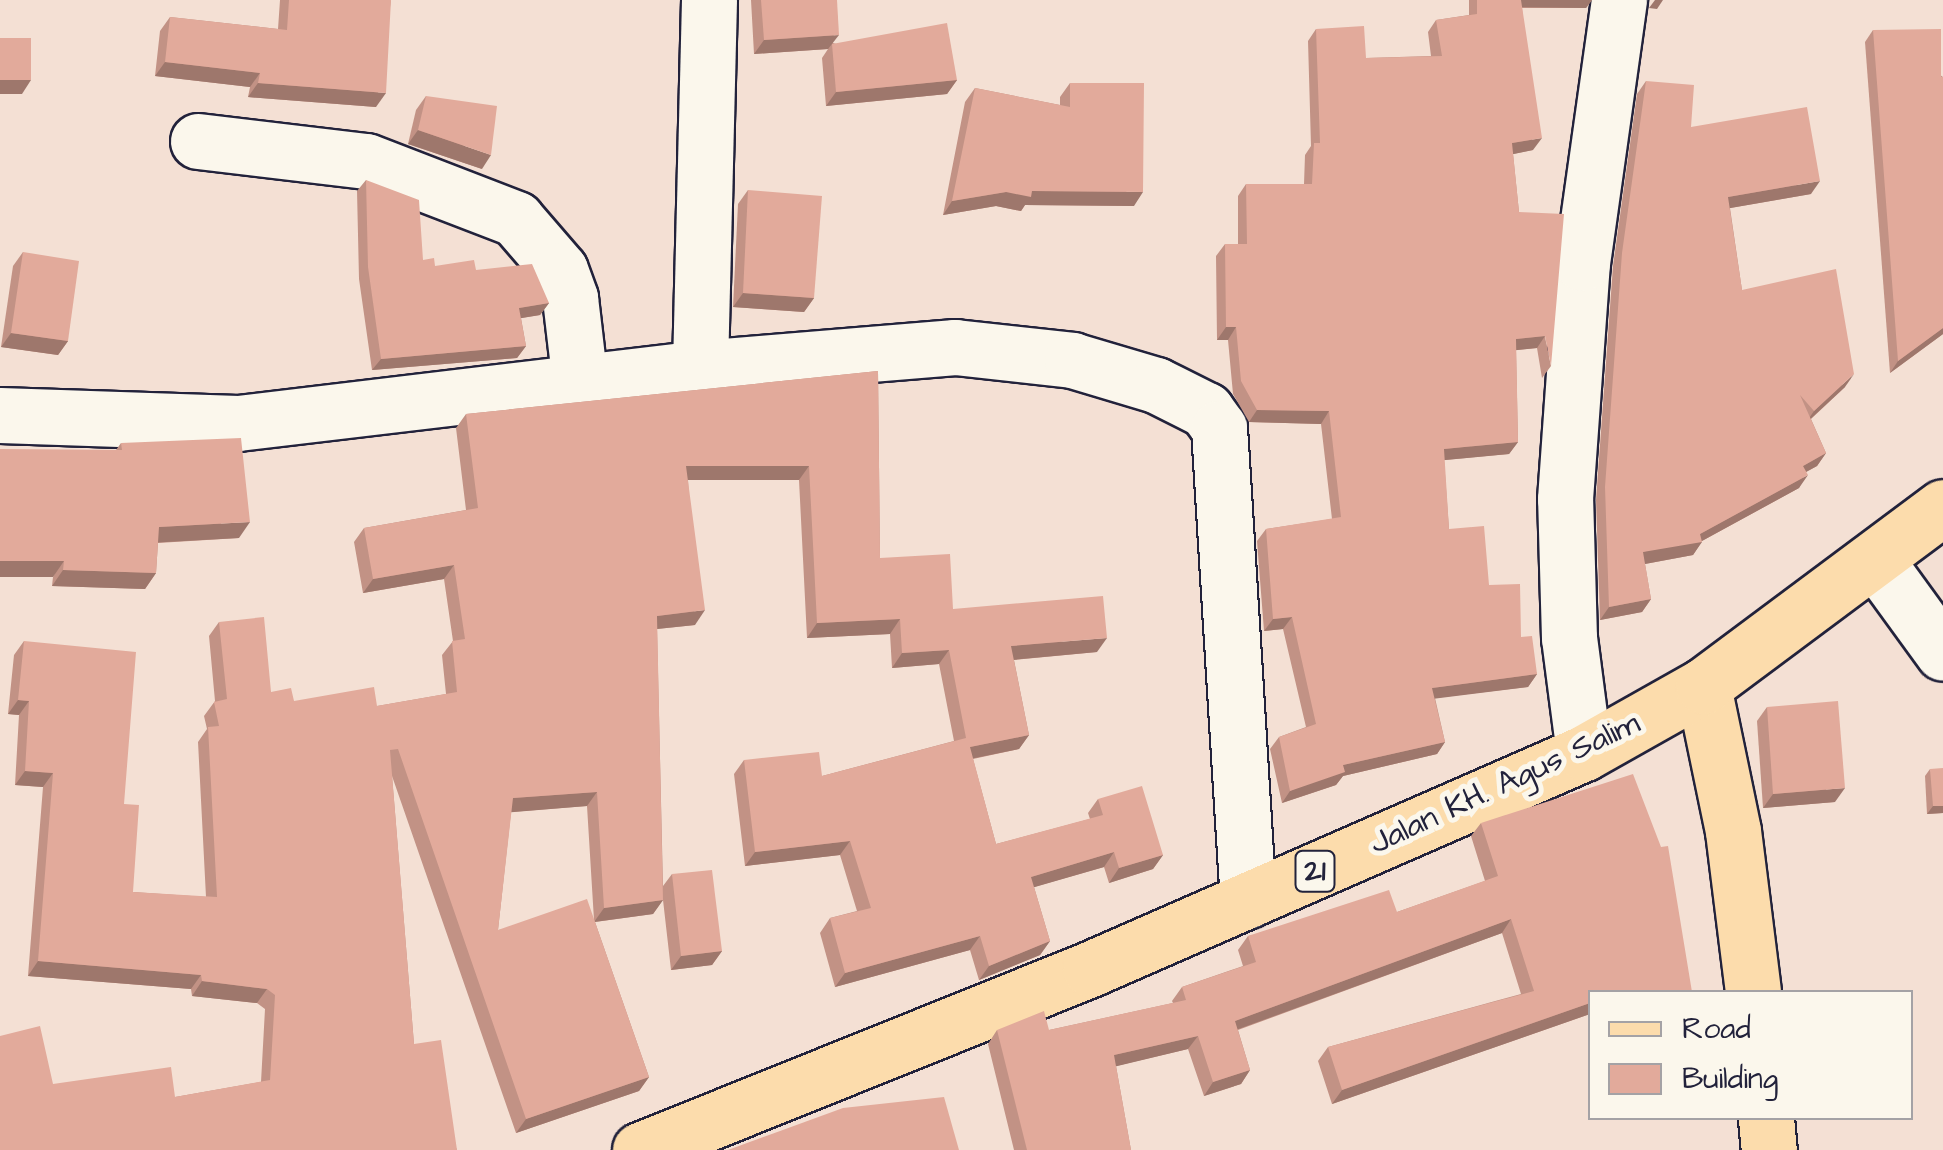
<!DOCTYPE html>
<style>
body{margin:0}
#map{position:relative;width:1943px;height:1150px;overflow:hidden;background:#f4e0d4;font-family:"Architects Daughter",sans-serif}
div>[style]{position:absolute}
.roads{filter:drop-shadow(2px 0 #22223b) drop-shadow(-2px 0 #22223b) drop-shadow(0 2px #22223b) drop-shadow(0 -2px #22223b)}
.street>*{height:55px;margin:-27.5px;padding:0 27.5px;transform-origin:27.5px;border-radius:27.5px;background:#fbf7ec}
.primary>*{height:55px;margin:-27.5px;padding:0 27.5px;transform-origin:27.5px;border-radius:27.5px;background:#fcdcac}
.highway>*{height:55px;margin:-27.5px;padding:0 27.5px;transform-origin:27.5px;border-radius:27.5px;background:#fcdcac}
.wall>*{inset:0;background:#c29285}
.shaded-wall>*{inset:0;background:#9e776c}
.building>*{inset:0;background:#e2aa9b}
span{translate:-50% -50%;white-space:nowrap;text-align:center;line-height:1.15;-webkit-text-stroke:10px #fbf7ec;paint-order:stroke}
.shield-label span{padding:2px 8px;background:#fbf7ec;border:2px solid;border-radius:8px;-webkit-text-stroke-width:0}
.shield-label{font-size:30px;color:#22223b;font-weight:700}
.street-label{font-size:32px;color:#22223b}
.legend{position:absolute;left:1588px;top:990px;width:325px;height:130px;box-sizing:border-box;background:#fbf7ec;border:2px solid #a4a2a5;margin:0;padding:12px 18px;list-style:none;font-size:30px;color:#22223b}
.legend li{display:flex;align-items:center;gap:20px;height:50px}
.legend b{width:50px;border:2px solid #a4a2a5}
</style>
<div id="map">
<div class="roads">
<div class="street">
<i style="left:198px;top:141px;width:169px;rotate:6.8deg"></i>
<i style="left:366px;top:161px;width:161px;rotate:21.1deg"></i>
<i style="left:516px;top:219px;width:67px;rotate:49.2deg"></i>
<i style="left:560px;top:270px;width:30px;rotate:70deg"></i>
<i style="left:570px;top:298px;width:86px;rotate:83.3deg"></i>
<i style="left:700px;top:368px;width:368px;rotate:-88.6deg"></i>
<i style="left:0;top:415px;width:238px;rotate:1.9deg"></i>
<i style="left:238px;top:423px;width:465px;rotate:-6.8deg"></i>
<i style="left:700px;top:368px;width:256px;rotate:-4.7deg"></i>
<i style="left:955px;top:347px;width:118px;rotate:6.3deg"></i>
<i style="left:1072px;top:360px;width:88px;rotate:16.6deg"></i>
<i style="left:1156px;top:385px;width:56px;rotate:26.6deg"></i>
<i style="left:1206px;top:410px;width:22px;rotate:54deg"></i>
<i style="left:1219px;top:428px;width:473px;rotate:86.5deg"></i>
<i style="left:1877px;top:562px;width:112px;rotate:54deg"></i>
<i style="left:1584px;top:753px;width:116px;rotate:-97.4deg"></i>
<i style="left:1569px;top:638px;width:139px;rotate:-91.6deg"></i>
<i style="left:1565px;top:499px;width:237px;rotate:-85.9deg"></i>
<i style="left:1582px;top:263px;width:266px;rotate:-82deg"></i>
</div>
<div class="primary">
<i style="left:1703px;top:686px;width:148px;rotate:78.3deg"></i>
<i style="left:1733px;top:831px;width:162px;rotate:82.9deg"></i>
<i style="left:1766px;top:1118px;width:32px;rotate:85deg"></i>
</div>
<div class="highway">
<i style="left:640px;top:1150px;width:485px;rotate:-21.9deg"></i>
<i style="left:1090px;top:969px;width:539px;rotate:-23.62deg"></i>
<i style="left:1584px;top:753px;width:137px;rotate:-29.4deg"></i>
<i style="left:1703px;top:686px;width:299px;rotate:-36.7deg"></i>
</div>
</div>
<div class="wall">
<i style="clip-path:polygon(280px 0,391px 0,376px 107px,248px 97px,250px 87px,155px 76px,160px 31px,170px 17px,278px 29px)"></i>
<i style="clip-path:polygon(751px 0,837px 0,833px 43px,957px 80px,947px 94px,826px 106px,822px 58px,828px 49px,754px 54px)"></i>
<i style="clip-path:polygon(1469px 0,1592px 0,1586px 8px,1522px 8px,1533px 150px,1513px 154px,1519px 212px,1551px 366px,1542px 378px,1537px 348px,1516px 350px,1518px 442px,1509px 454px,1444px 460px,1449px 529px,1489px 585px,1521px 637px,1537px 674px,1528px 687px,1435px 698px,1445px 742px,1437px 754px,1343px 776px,1336px 785px,1282px 803px,1270px 749px,1279px 737px,1306px 727px,1283px 629px,1264px 631px,1257px 541px,1266px 529px,1332px 519px,1321px 424px,1249px 422px,1233px 394px,1228px 340px,1217px 340px,1216px 256px,1225px 244px,1238px 244px,1238px 196px,1246px 184px,1304px 184px,1305px 155px,1311px 146px,1308px 41px,1316px 29px,1366px 58px,1431px 56px,1428px 32px,1436px 20px,1469px 15px)"></i>
<i style="clip-path:polygon(1873px 30px,1943px 77px,1943px 334px,1890px 373px,1865px 42px)"></i>
<i style="clip-path:polygon(1646px 81px,1691px 127px,1811px 194px,1730px 208px,1742px 290px,1845px 387px,1811px 419px,1826px 453px,1817px 466px,1806px 472px,1799px 488px,1702px 541px,1693px 555px,1645px 564px,1651px 599px,1642px 612px,1600px 620px,1596px 500px,1613px 266px,1637px 94px)"></i>
<i style="clip-path:polygon(1070px 83px,1134px 206px,1025px 205px,1021px 211px,996px 206px,943px 215px,965px 102px,975px 88px,1060px 105px,1060px 97px)"></i>
<i style="clip-path:polygon(426px 96px,482px 169px,408px 144px,416px 110px)"></i>
<i style="clip-path:polygon(366px 180px,423px 260px,435px 266px,476px 270px,549px 303px,540px 315px,521px 318px,526px 346px,517px 358px,372px 370px,359px 279px,357px 191px)"></i>
<i style="clip-path:polygon(748px 190px,814px 298px,804px 312px,733px 307px,738px 204px)"></i>
<i style="clip-path:polygon(23px 252px,68px 341px,58px 355px,1px 347px,13px 266px)"></i>
<i style="clip-path:polygon(evenodd,878px 371px,880px 558px,953px 609px,1097px 652px,1014px 660px,1029px 735px,1019px 749px,973px 759px,996px 844px,1090px 819px,1088px 813px,1098px 799px,1163px 855px,1153px 869px,1109px 883px,1104px 867px,1034px 887px,1050px 941px,1040px 955px,979px 980px,970px 950px,835px 987px,820px 933px,830px 918px,857px 911px,840px 855px,745px 866px,734px 774px,744px 760px,822px 776px,954px 741px,939px 664px,892px 668px,890px 634px,807px 638px,799px 480px,688px 480px,695px 625px,657px 629px,663px 886px,672px 874px,722px 951px,712px 965px,671px 970px,663px 900px,653px 914px,595px 922px,649px 1077px,639px 1091px,516px 1133px,392px 776px,414px 1044px,457px 1150px,53px 1084px,175px 1097px,261px 1082px,265px 1009px,257px 1003px,192px 996px,191px 989px,28px 976px,43px 787px,15px 785px,19px 715px,8px 714px,14px 655px,24px 641px,124px 804px,133px 892px,206px 897px,198px 742px,207px 729px,204px 716px,215px 701px,209px 636px,219px 622px,271px 692px,294px 701px,377px 706px,446px 694px,442px 655px,453px 641px,444px 579px,363px 593px,354px 542px,364px 528px,466px 510px,456px 428px,466px 414px,878px 371px,587px 806px,594px 920px,498px 930px,511px 812px,587px 806px)"></i>
<i style="clip-path:polygon(121px 443px,239px 538px,158px 543px,156px 573px,145px 589px,52px 586px,53px 577px,116px 450px)"></i>
<i style="clip-path:polygon(1767px 707px,1835px 802px,1763px 808px,1757px 721px)"></i>
<i style="clip-path:polygon(1930px 769px,1943px 813px,1927px 814px,1925px 776px)"></i>
<i style="clip-path:polygon(1481px 823px,1590px 992px,1590px 1014px,1332px 1104px,1318px 1061px,1328px 1047px,1521px 994px,1502px 933px,1238px 1030px,1250px 1070px,1241px 1084px,1204px 1096px,1188px 1049px,1116px 1066px,1131px 1150px,1014px 1150px,988px 1044px,997px 1030px,1049px 1030px,1173px 1003px,1172px 1001px,1182px 987px,1243px 966px,1238px 950px,1248px 936px,1397px 912px,1485px 881px,1471px 836px)"></i>
</div>
<div class="shaded-wall">
<i style="clip-path:polygon(1517px 0,1592px 0,1586px 8px,1512px 7px)"></i>
<i style="clip-path:polygon(1655px 0,1663px 0,1657px 9px,1649px 8px)"></i>
<i style="clip-path:polygon(839px 35px,828px 49px,754px 54px,764px 40px)"></i>
<i style="clip-path:polygon(165px 62px,260px 73px,250px 87px,155px 76px)"></i>
<i style="clip-path:polygon(0 80px,31px 80px,22px 94px,0 94px)"></i>
<i style="clip-path:polygon(957px 80px,947px 94px,826px 106px,836px 92px)"></i>
<i style="clip-path:polygon(258px 83px,386px 93px,376px 107px,248px 97px)"></i>
<i style="clip-path:polygon(418px 130px,491px 155px,482px 169px,408px 144px)"></i>
<i style="clip-path:polygon(1542px 138px,1533px 150px,1504px 156px,1512px 143px)"></i>
<i style="clip-path:polygon(1820px 181px,1811px 194px,1719px 210px,1728px 197px)"></i>
<i style="clip-path:polygon(1006px 192px,1032px 191px,1143px 192px,1134px 206px,1025px 205px,1021px 211px,996px 206px,943px 215px,952px 201px)"></i>
<i style="clip-path:polygon(743px 293px,814px 298px,804px 312px,733px 307px)"></i>
<i style="clip-path:polygon(549px 303px,540px 315px,510px 320px,519px 308px)"></i>
<i style="clip-path:polygon(1226px 327px,1236px 327px,1228px 340px,1217px 340px)"></i>
<i style="clip-path:polygon(1943px 328px,1943px 334px,1890px 373px,1898px 361px)"></i>
<i style="clip-path:polygon(11px 333px,68px 341px,58px 355px,1px 347px)"></i>
<i style="clip-path:polygon(1545px 336px,1537px 348px,1508px 351px,1516px 339px)"></i>
<i style="clip-path:polygon(526px 346px,517px 358px,372px 370px,381px 359px)"></i>
<i style="clip-path:polygon(1854px 374px,1845px 387px,1805px 424px,1814px 411px)"></i>
<i style="clip-path:polygon(1257px 410px,1329px 411px,1321px 424px,1249px 422px)"></i>
<i style="clip-path:polygon(1518px 442px,1509px 454px,1435px 461px,1444px 449px)"></i>
<i style="clip-path:polygon(1826px 453px,1817px 466px,1793px 479px,1803px 466px)"></i>
<i style="clip-path:polygon(686px 466px,809px 466px,799px 480px,676px 480px)"></i>
<i style="clip-path:polygon(1808px 475px,1799px 488px,1700px 542px,1702px 542px,1693px 555px,1634px 566px,1643px 552px,1700px 534px)"></i>
<i style="clip-path:polygon(250px 522px,239px 538px,148px 543px,159px 527px)"></i>
<i style="clip-path:polygon(0 561px,64px 561px,53px 577px,0 577px)"></i>
<i style="clip-path:polygon(454px 565px,444px 579px,363px 593px,373px 579px)"></i>
<i style="clip-path:polygon(63px 570px,156px 573px,145px 589px,52px 586px)"></i>
<i style="clip-path:polygon(1651px 599px,1642px 612px,1600px 620px,1609px 607px)"></i>
<i style="clip-path:polygon(705px 610px,695px 625px,647px 630px,657px 616px)"></i>
<i style="clip-path:polygon(1292px 617px,1283px 629px,1264px 631px,1273px 619px)"></i>
<i style="clip-path:polygon(900px 619px,890px 634px,807px 638px,817px 623px)"></i>
<i style="clip-path:polygon(1107px 638px,1097px 652px,1001px 661px,1011px 646px)"></i>
<i style="clip-path:polygon(949px 650px,939px 664px,892px 668px,902px 653px)"></i>
<i style="clip-path:polygon(1537px 674px,1528px 687px,1424px 700px,1432px 688px)"></i>
<i style="clip-path:polygon(18px 700px,29px 701px,19px 715px,8px 714px)"></i>
<i style="clip-path:polygon(1029px 735px,1019px 749px,960px 761px,970px 747px)"></i>
<i style="clip-path:polygon(1445px 742px,1437px 754px,1343px 776px,1336px 785px,1282px 803px,1290px 791px,1343px 765px)"></i>
<i style="clip-path:polygon(25px 771px,53px 773px,43px 787px,15px 785px)"></i>
<i style="clip-path:polygon(1845px 788px,1835px 802px,1763px 808px,1773px 794px)"></i>
<i style="clip-path:polygon(597px 792px,587px 806px,503px 813px,513px 798px)"></i>
<i style="clip-path:polygon(1933px 806px,1943px 806px,1943px 813px,1927px 814px)"></i>
<i style="clip-path:polygon(850px 841px,840px 855px,745px 866px,755px 852px)"></i>
<i style="clip-path:polygon(1114px 852px,1104px 867px,1021px 891px,1031px 877px)"></i>
<i style="clip-path:polygon(1163px 855px,1153px 869px,1109px 883px,1119px 868px)"></i>
<i style="clip-path:polygon(663px 900px,653px 914px,594px 922px,604px 908px)"></i>
<i style="clip-path:polygon(1511px 919px,1502px 933px,1225px 1034px,1235px 1021px)"></i>
<i style="clip-path:polygon(980px 936px,970px 950px,835px 987px,845px 973px)"></i>
<i style="clip-path:polygon(1050px 941px,1040px 955px,979px 980px,989px 966px)"></i>
<i style="clip-path:polygon(722px 951px,712px 965px,671px 970px,681px 956px)"></i>
<i style="clip-path:polygon(38px 961px,201px 975px,191px 989px,28px 976px)"></i>
<i style="clip-path:polygon(202px 981px,267px 989px,257px 1003px,192px 996px)"></i>
<i style="clip-path:polygon(1590px 1003px,1590px 1014px,1332px 1104px,1342px 1090px)"></i>
<i style="clip-path:polygon(1198px 1036px,1188px 1049px,1105px 1069px,1114px 1055px)"></i>
<i style="clip-path:polygon(1250px 1070px,1241px 1084px,1204px 1096px,1213px 1082px)"></i>
<i style="clip-path:polygon(649px 1077px,639px 1091px,516px 1133px,526px 1119px)"></i>
</div>
<div class="building">
<i style="clip-path:polygon(289px 0,391px 0,386px 93px,258px 83px,260px 73px,165px 62px,170px 17px,287px 30px)"></i>
<i style="clip-path:polygon(761px 0,837px 0,839px 35px,764px 40px)"></i>
<i style="clip-path:polygon(1477px 0,1521px 0,1542px 138px,1512px 143px,1519px 212px,1564px 214px,1551px 366px,1545px 336px,1516px 339px,1518px 442px,1444px 449px,1449px 529px,1484px 526px,1489px 585px,1520px 584px,1521px 637px,1532px 636px,1537px 674px,1432px 688px,1445px 742px,1343px 765px,1345px 772px,1290px 791px,1279px 737px,1316px 724px,1292px 617px,1273px 619px,1266px 529px,1341px 517px,1329px 411px,1257px 410px,1241px 381px,1236px 327px,1226px 327px,1225px 244px,1247px 244px,1246px 184px,1312px 184px,1314px 143px,1320px 143px,1316px 29px,1364px 26px,1366px 58px,1442px 56px,1436px 20px,1477px 14px)"></i>
<i style="clip-path:polygon(947px 23px,957px 80px,836px 92px,832px 44px)"></i>
<i style="clip-path:polygon(1941px 29px,1941px 77px,1943px 77px,1943px 328px,1898px 361px,1873px 30px)"></i>
<i style="clip-path:polygon(0 38px,31px 38px,31px 80px,0 80px)"></i>
<i style="clip-path:polygon(1646px 81px,1694px 85px,1691px 127px,1807px 107px,1820px 181px,1728px 197px,1742px 290px,1836px 269px,1854px 374px,1814px 411px,1800px 395px,1826px 453px,1803px 466px,1808px 475px,1700px 534px,1702px 542px,1643px 552px,1651px 599px,1609px 607px,1605px 487px,1622px 253px)"></i>
<i style="clip-path:polygon(1070px 83px,1144px 83px,1143px 192px,1032px 191px,1031px 197px,1006px 192px,952px 201px,975px 88px,1070px 107px)"></i>
<i style="clip-path:polygon(426px 96px,497px 106px,491px 155px,418px 130px)"></i>
<i style="clip-path:polygon(366px 180px,419px 200px,423px 260px,434px 258px,435px 266px,474px 260px,476px 270px,532px 264px,549px 303px,519px 308px,526px 346px,381px 359px,368px 267px)"></i>
<i style="clip-path:polygon(748px 190px,822px 196px,814px 298px,743px 293px)"></i>
<i style="clip-path:polygon(23px 252px,79px 261px,68px 341px,11px 333px)"></i>
<i style="clip-path:polygon(878px 371px,880px 558px,950px 554px,953px 609px,1103px 596px,1107px 638px,1011px 646px,1029px 735px,970px 747px,996px 844px,1103px 815px,1098px 799px,1142px 786px,1163px 855px,1119px 868px,1114px 852px,1031px 877px,1050px 941px,989px 966px,980px 936px,845px 973px,830px 918px,871px 908px,850px 841px,755px 852px,744px 760px,819px 752px,822px 776px,966px 738px,949px 650px,902px 653px,900px 619px,817px 623px,809px 466px,686px 466px,705px 610px,657px 616px,663px 900px,604px 908px,597px 792px,513px 798px,498px 930px,587px 899px,649px 1077px,526px 1119px,398px 749px,390px 750px,414px 1044px,441px 1040px,457px 1150px,0 1150px,0 1036px,40px 1026px,53px 1084px,171px 1067px,175px 1097px,270px 1080px,275px 995px,267px 989px,202px 981px,201px 975px,38px 961px,53px 773px,25px 771px,29px 701px,18px 700px,24px 641px,136px 652px,124px 804px,139px 805px,133px 892px,217px 897px,208px 727px,219px 726px,214px 702px,227px 699px,219px 622px,264px 617px,271px 692px,291px 688px,294px 701px,374px 687px,377px 706px,457px 692px,452px 641px,465px 639px,454px 565px,373px 579px,364px 528px,478px 508px,466px 414px)"></i>
<i style="clip-path:polygon(241px 438px,250px 522px,159px 527px,156px 573px,63px 570px,64px 561px,0 561px,0 449px,122px 450px,121px 443px)"></i>
<i style="clip-path:polygon(1838px 701px,1845px 788px,1773px 794px,1767px 707px)"></i>
<i style="clip-path:polygon(1943px 768px,1943px 806px,1933px 806px,1930px 769px)"></i>
<i style="clip-path:polygon(1633px 774px,1661px 847px,1668px 846px,1692px 992px,1590px 992px,1590px 1003px,1342px 1090px,1328px 1047px,1534px 991px,1511px 919px,1235px 1021px,1250px 1070px,1213px 1082px,1198px 1036px,1114px 1055px,1131px 1150px,1027px 1150px,997px 1030px,1044px 1011px,1049px 1030px,1186px 1000px,1182px 987px,1256px 962px,1248px 936px,1389px 890px,1397px 912px,1498px 876px,1481px 823px)"></i>
<i style="clip-path:polygon(712px 870px,722px 951px,681px 956px,672px 874px)"></i>
<i style="clip-path:polygon(944px 1097px,959px 1150px,728px 1150px,843px 1108px)"></i>
</div>
<div class="shield-label">
<span style="left:1315px;top:871px">21</span>
</div>
<div class="street-label">
<span style="left:1505px;top:784px;rotate:-25deg">Jalan KH. Agus Salim</span>
</div>
<ul class="legend">
<li><b style="height:12px;background:#fcdcac"></b>Road</li>
<li><b style="height:28px;background:#e2aa9b"></b>Building</li>
</ul>
</div>
